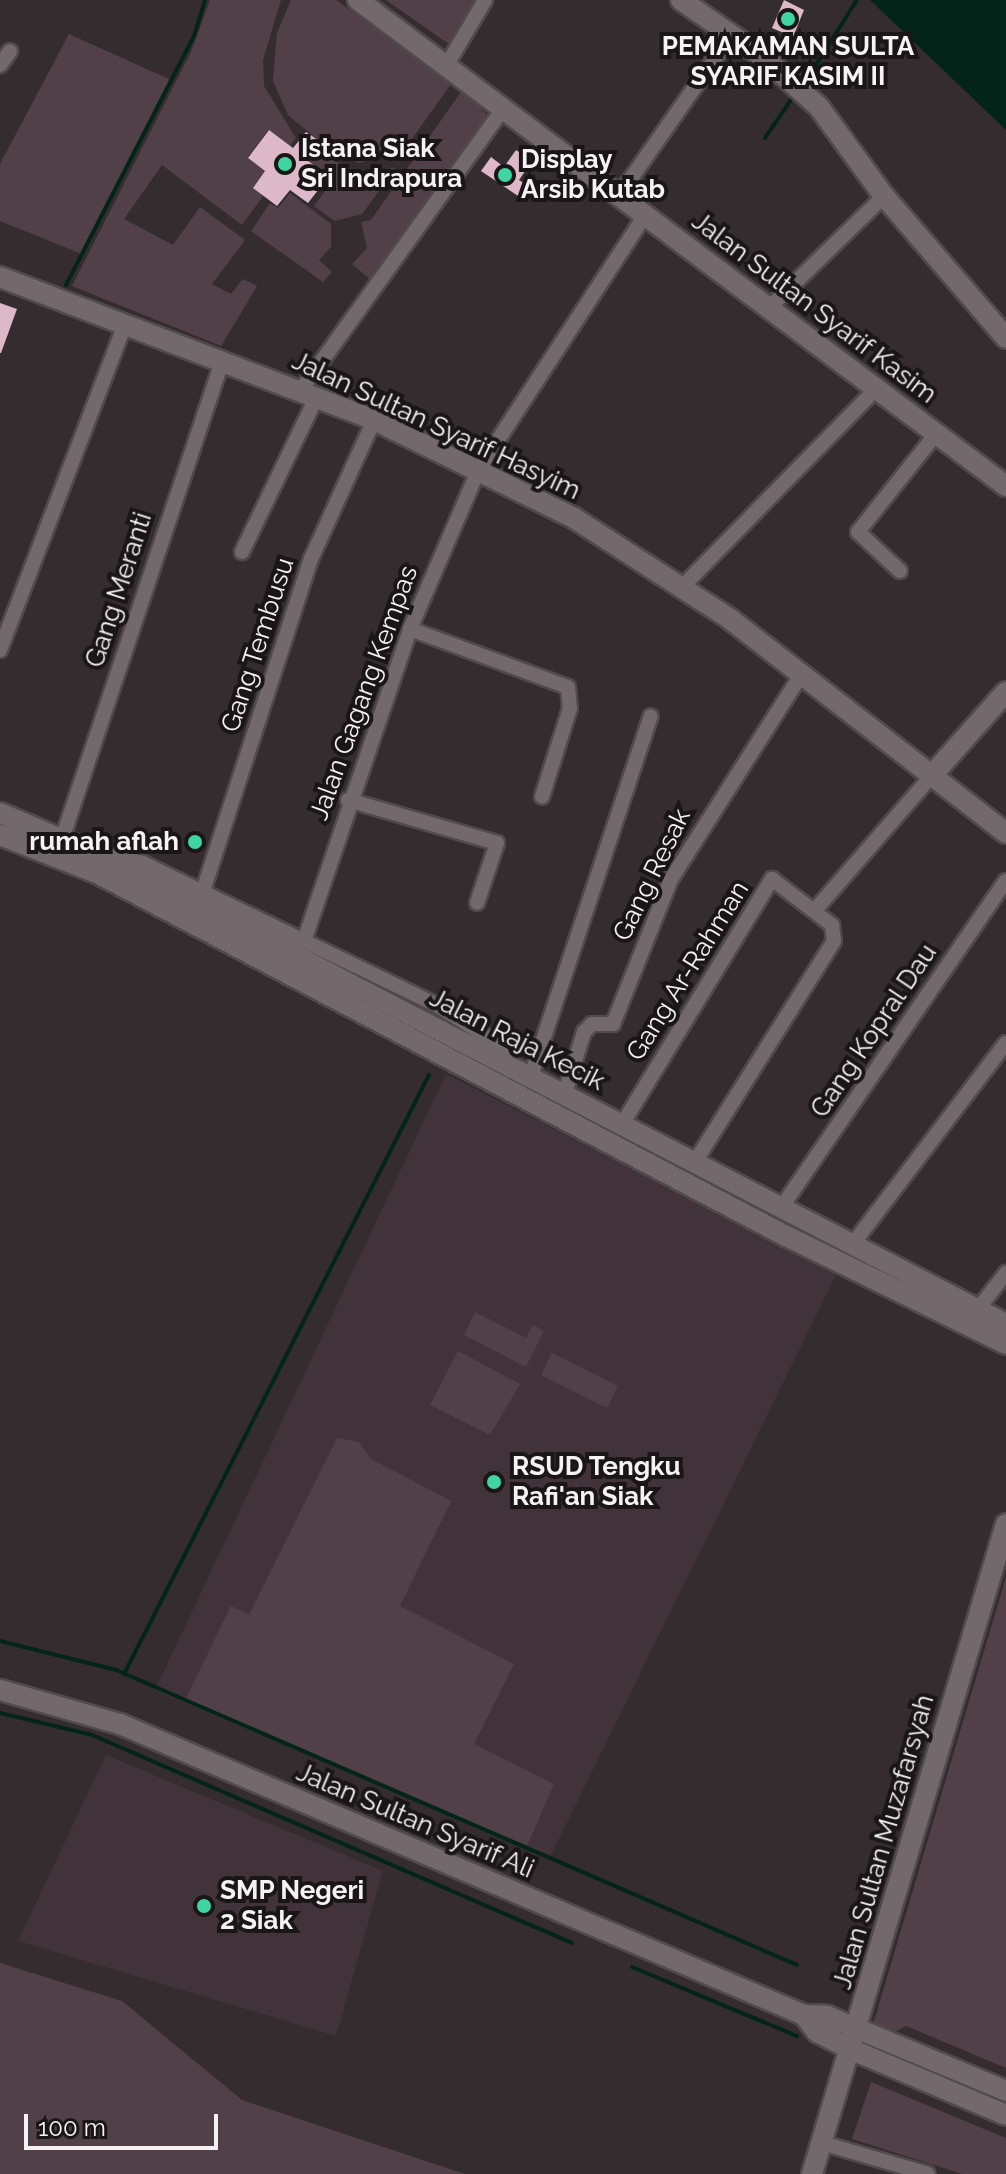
<!DOCTYPE html>
<style>
body{margin:0}
#map{position:relative;width:1006px;height:2174px;overflow:hidden;background:#352c30;font-family:Raleway,sans-serif}
div>[style]{position:absolute}
.built>*{inset:0;background:#42333a}
.green>*{inset:0;background:#524048}
.water>*{inset:0;background:#032418}
.stream>*{height:4px;margin:-2px;padding:0 2px;transform-origin:2px;border-radius:2px;background:#032418}
.building>*{inset:0;background:#dcb8c8}
.roads{filter:drop-shadow(2px 0 #504a4d) drop-shadow(-2px 0 #504a4d) drop-shadow(0 2px #504a4d) drop-shadow(0 -2px #504a4d)}
.street>*{height:14px;margin:-7px;padding:0 7px;transform-origin:7px;border-radius:7px;background:#73696d}
.secondary>*{height:20px;margin:-10px;padding:0 10px;transform-origin:10px;border-radius:10px;background:#73696d}
.dots>*{width:22px;height:22px;translate:-50% -50%;box-sizing:border-box;border:4px solid #1a1617;border-radius:50%}
span{translate:-50% -50%;white-space:nowrap;text-align:center;line-height:1.15;-webkit-text-stroke:8px #1a1617;paint-order:stroke}
.poi-label{font-size:26px;color:#f6f1f3;font-weight:700}
.left{translate:0 -50%;text-align:left}
.right{translate:-100% -50%;text-align:right}
.street-label{font-size:26px;color:#f6f1f3}
.scale{position:absolute;left:24px;top:2114px;width:194px;height:36px;box-sizing:border-box;border:4px solid #f6f1f3;border-top:0;padding-left:10px;font-size:24px;line-height:28px;white-space:nowrap;color:#f6f1f3;-webkit-text-stroke:6px #1a1617;paint-order:stroke}
</style>
<div id="map">
<div class="built">
<i style="clip-path:polygon(446px 1074px,837px 1273px,549px 1859px,155px 1690px)"></i>
<i style="clip-path:polygon(106px 1755px,383px 1871px,336px 2036px,18px 1941px)"></i>
</div>
<div class="green">
<i style="clip-path:polygon(210px 0,281px 0,263px 60px,264px 86px,296px 138px,290px 146px,268px 130px,248px 157px,265px 171px,253px 187px,263px 196px,242px 225px,162px 165px,124px 219px,173px 245px,200px 207px,245px 240px,212px 284px,231px 294px,243px 279px,257px 286px,221px 346px,72px 286px,191px 52px)"></i>
<i style="clip-path:polygon(291px 0,336px 0,451px 84px,404px 150px,359px 163px,329px 149px,288px 115px,273px 81px,277px 33px)"></i>
<i style="clip-path:polygon(386px 0,479px 0,453px 47px)"></i>
<i style="clip-path:polygon(69px 34px,171px 80px,82px 254px,0 221px,0 164px)"></i>
<i style="clip-path:polygon(463px 89px,489px 117px,371px 280px,352px 264px,367px 248px,361px 222px,371px 220px)"></i>
<i style="clip-path:polygon(313px 151px,358px 172px,396px 168px,362px 214px,335px 221px,314px 206px,334px 179px,304px 158px)"></i>
<i style="clip-path:polygon(290px 193px,331px 224px,331px 247px,319px 260px,332px 272px,323px 282px,251px 231px,270px 203px,278px 208px)"></i>
<i style="clip-path:polygon(475px 1312px,526px 1338px,533px 1325px,544px 1331px,526px 1367px,464px 1335px)"></i>
<i style="clip-path:polygon(458px 1351px,520px 1384px,490px 1435px,430px 1405px)"></i>
<i style="clip-path:polygon(552px 1353px,618px 1386px,607px 1408px,541px 1375px)"></i>
<i style="clip-path:polygon(337px 1438px,359px 1442px,371px 1459px,451px 1501px,400px 1606px,514px 1664px,474px 1744px,554px 1784px,527px 1846px,185px 1700px,231px 1606px,249px 1615px)"></i>
<i style="clip-path:polygon(1006px 1577px,1006px 2068px,906px 2026px,891px 2034px,872px 2028px)"></i>
<i style="clip-path:polygon(0 1963px,122px 2001px,242px 2100px,465px 2174px,0 2174px)"></i>
<i style="clip-path:polygon(871px 2082px,1006px 2138px,1006px 2174px,962px 2174px,852px 2139px)"></i>
</div>
<div class="water">
<i style="clip-path:polygon(870px 0,1006px 0,1006px 130px)"></i>
</div>
<div class="stream">
<i style="left:804px;top:84px;width:99px;rotate:-57.8deg"></i>
<i style="left:765px;top:138px;width:53px;rotate:-55.7deg"></i>
<i style="left:66px;top:285px;width:280px;rotate:-62.8deg"></i>
<i style="left:194px;top:36px;width:38px;rotate:-73deg"></i>
<i style="left:0;top:1641px;width:120px;rotate:14deg"></i>
<i style="left:116px;top:1670px;width:742px;rotate:23.42deg"></i>
<i style="left:124px;top:1674px;width:672px;rotate:-63.02deg"></i>
<i style="left:0;top:1713px;width:95px;rotate:13.4deg"></i>
<i style="left:92px;top:1735px;width:523px;rotate:23.43deg"></i>
<i style="left:632px;top:1967px;width:179px;rotate:22.7deg"></i>
</div>
<div class="building">
<i style="clip-path:polygon(784px 0,804px 10px,793px 37px,772px 28px)"></i>
<i style="clip-path:polygon(269px 130px,293px 148px,306px 132px,318px 140px,304px 158px,329px 176px,308px 203px,290px 190px,277px 206px,253px 188px,265px 171px,248px 158px)"></i>
<i style="clip-path:polygon(516px 150px,532px 161px,519px 180px,533px 189px,524px 200px,481px 171px,491px 157px,504px 167px)"></i>
<i style="clip-path:polygon(0 303px,17px 309px,1px 353px,0 353px)"></i>
</div>
<div class="roads">
<div class="street">
<i style="left:0;top:65px;width:17px;rotate:-54deg"></i>
<i style="left:445px;top:68px;width:79px;rotate:-59.5deg"></i>
<i style="left:620px;top:194px;width:195px;rotate:-55deg"></i>
<i style="left:770px;top:307px;width:159px;rotate:-44.2deg"></i>
<i style="left:301px;top:390px;width:346px;rotate:-54.3deg"></i>
<i style="left:242px;top:552px;width:171px;rotate:-64.3deg"></i>
<i style="left:900px;top:571px;width:57px;rotate:-137.1deg"></i>
<i style="left:858px;top:532px;width:125px;rotate:-51.5deg"></i>
<i style="left:683px;top:586px;width:277px;rotate:-45.6deg"></i>
<i style="left:410px;top:629px;width:168px;rotate:20.2deg"></i>
<i style="left:568px;top:687px;width:21px;rotate:85deg"></i>
<i style="left:570px;top:708px;width:93px;rotate:107.5deg"></i>
<i style="left:0;top:650px;width:351px;rotate:-69deg"></i>
<i style="left:348px;top:800px;width:155px;rotate:16.1deg"></i>
<i style="left:497px;top:843px;width:63px;rotate:108.4deg"></i>
<i style="left:63px;top:836px;width:503px;rotate:-71.46deg"></i>
<i style="left:113px;top:856px;width:31px;rotate:13deg"></i>
<i style="left:143px;top:863px;width:326px;rotate:25.8deg"></i>
<i style="left:437px;top:1005px;width:67px;rotate:32.3deg"></i>
<i style="left:494px;top:1041px;width:30px;rotate:57deg"></i>
<i style="left:203px;top:891px;width:349px;rotate:-72deg"></i>
<i style="left:311px;top:559px;width:153px;rotate:-65.6deg"></i>
<i style="left:815px;top:910px;width:181px;rotate:-49deg"></i>
<i style="left:305px;top:938px;width:326px;rotate:-71.2deg"></i>
<i style="left:410px;top:629px;width:174px;rotate:-66.7deg"></i>
<i style="left:479px;top:469px;width:305px;rotate:-56.8deg"></i>
<i style="left:531px;top:1076px;width:379px;rotate:-71.6deg"></i>
<i style="left:565px;top:1093px;width:64px;rotate:-72.7deg"></i>
<i style="left:584px;top:1032px;width:11px;rotate:-45deg"></i>
<i style="left:592px;top:1024px;width:21px"></i>
<i style="left:613px;top:1024px;width:156px;rotate:-68.2deg"></i>
<i style="left:671px;top:879px;width:244px;rotate:-57.5deg"></i>
<i style="left:623px;top:1123px;width:286px;rotate:-58.6deg"></i>
<i style="left:772px;top:879px;width:76px;rotate:37.5deg"></i>
<i style="left:832px;top:925px;width:16px;rotate:83deg"></i>
<i style="left:834px;top:941px;width:262px;rotate:122.2deg"></i>
<i style="left:781px;top:1208px;width:397px;rotate:-55.5deg"></i>
<i style="left:852px;top:1245px;width:254px;rotate:-52.7deg"></i>
<i style="left:978px;top:1309px;width:46px;rotate:-52.1deg"></i>
<i style="left:822px;top:2143px;width:110px;rotate:16.3deg"></i>
</div>
<div class="secondary">
<i style="left:358px;top:0;width:810px;rotate:36.87deg"></i>
<i style="left:681px;top:0;width:100px;rotate:34.8deg"></i>
<i style="left:763px;top:57px;width:75px;rotate:41.8deg"></i>
<i style="left:819px;top:107px;width:110px;rotate:53.9deg"></i>
<i style="left:884px;top:196px;width:187px;rotate:49.3deg"></i>
<i style="left:0;top:277px;width:400px;rotate:20.9deg"></i>
<i style="left:374px;top:420px;width:223px;rotate:26.1deg"></i>
<i style="left:574px;top:518px;width:186px;rotate:32.9deg"></i>
<i style="left:730px;top:619px;width:349px;rotate:37.8deg"></i>
<i style="left:934px;top:773px;width:108px;rotate:-48.4deg"></i>
<i style="left:0;top:813px;width:127px;rotate:23.1deg"></i>
<i style="left:117px;top:863px;width:1001px;rotate:27.41deg"></i>
<i style="left:0;top:835px;width:106px;rotate:21.5deg"></i>
<i style="left:99px;top:874px;width:777px;rotate:27.79deg"></i>
<i style="left:786px;top:1236px;width:245px;rotate:26.1deg"></i>
<i style="left:0;top:1690px;width:125px;rotate:15.8deg"></i>
<i style="left:120px;top:1724px;width:743px;rotate:23.05deg"></i>
<i style="left:804px;top:2015px;width:23px;rotate:2deg"></i>
<i style="left:827px;top:2016px;width:194px;rotate:22.7deg"></i>
<i style="left:804px;top:2015px;width:21px;rotate:53deg"></i>
<i style="left:817px;top:2032px;width:37px;rotate:27deg"></i>
<i style="left:850px;top:2049px;width:169px;rotate:22.9deg"></i>
<i style="left:812px;top:2174px;width:678px;rotate:-73.38deg"></i>
</div>
</div>
<div class="dots">
<i style="left:788px;top:19px;background:#40d4a1"></i>
<i style="left:285px;top:164px;background:#40d4a1"></i>
<i style="left:505px;top:175px;background:#40d4a1"></i>
<i style="left:195px;top:842px;background:#40d4a1"></i>
<i style="left:494px;top:1482px;background:#40d4a1"></i>
<i style="left:204px;top:1906px;background:#40d4a1"></i>
</div>
<div class="poi-label">
<span style="left:788px;top:62px">PEMAKAMAN SULTA<br>SYARIF KASIM II</span>
<span class="left" style="left:301px;top:164px">Istana Siak<br>Sri Indrapura</span>
<span class="left" style="left:521px;top:175px">Display<br>Arsib Kutab</span>
<span class="right" style="left:179px;top:842px">rumah aflah</span>
<span class="left" style="left:512px;top:1482px">RSUD Tengku<br>Rafi'an Siak</span>
<span class="left" style="left:220px;top:1906px">SMP Negeri<br>2 Siak</span>
</div>
<div class="street-label">
<span style="left:814px;top:308px;rotate:37deg">Jalan Sultan Syarif Kasim</span>
<span style="left:436px;top:426px;rotate:25deg">Jalan Sultan Syarif Hasyim</span>
<span style="left:119px;top:590px;rotate:-72deg">Gang Meranti</span>
<span style="left:258px;top:645px;rotate:-72deg">Gang Tembusu</span>
<span style="left:364px;top:693px;rotate:-70deg">Jalan Gagang Kempas</span>
<span style="left:652px;top:875px;rotate:-64deg">Gang Resak</span>
<span style="left:688px;top:971px;rotate:-58deg">Gang Ar-Rahman</span>
<span style="left:874px;top:1031px;rotate:-56deg">Gang Kopral Dau</span>
<span style="left:517px;top:1040px;rotate:27deg">Jalan Raja Kecik</span>
<span style="left:415px;top:1821px;rotate:23deg">Jalan Sultan Syarif Ali</span>
<span style="left:884px;top:1842px;rotate:-74deg">Jalan Sultan Muzafarsyah</span>
</div>
<div class="scale">100 m</div>
</div>
